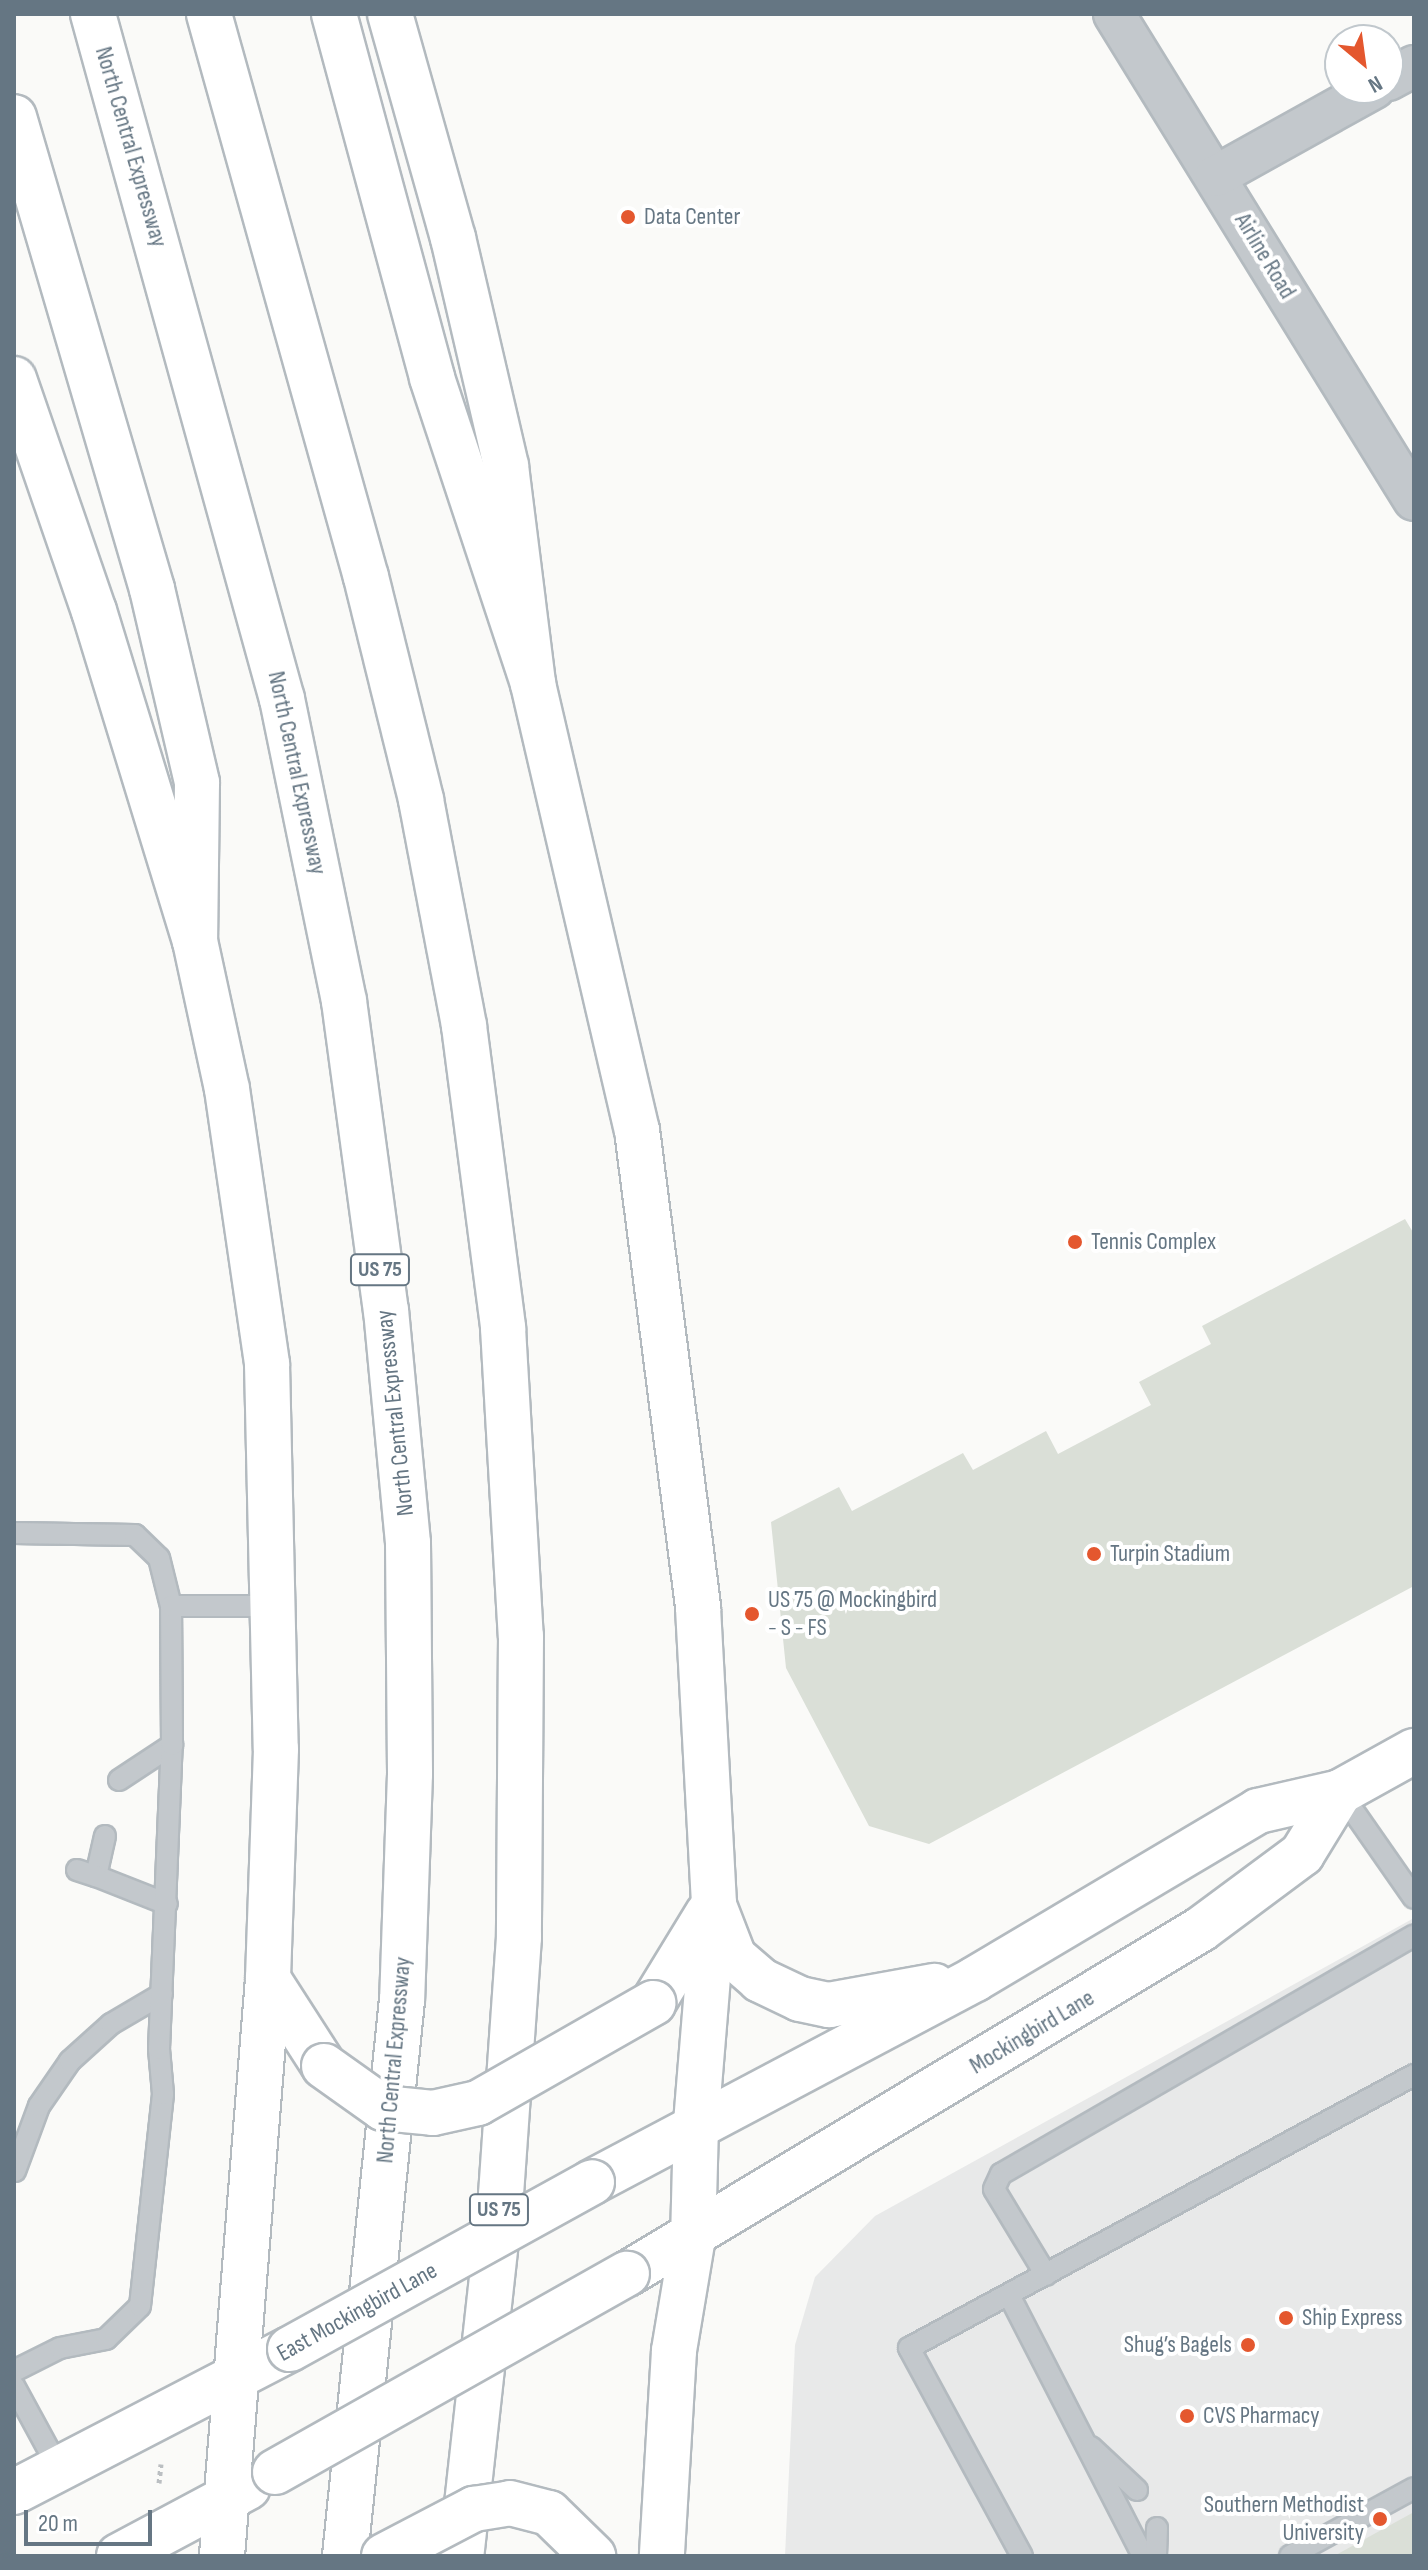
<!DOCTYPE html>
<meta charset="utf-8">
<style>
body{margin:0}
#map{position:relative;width:1428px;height:2570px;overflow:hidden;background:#fafaf8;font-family:"Sofia Sans Condensed",sans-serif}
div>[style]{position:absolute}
.built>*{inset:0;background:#e8e9e9}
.green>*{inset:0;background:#dadfd7}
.path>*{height:5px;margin-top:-2.5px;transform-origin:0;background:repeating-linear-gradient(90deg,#bbbfc2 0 4px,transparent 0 8px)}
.roads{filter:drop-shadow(2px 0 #b3babf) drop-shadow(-2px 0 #b3babf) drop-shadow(0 2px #b3babf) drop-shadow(0 -2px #b3babf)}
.lane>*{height:20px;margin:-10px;padding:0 10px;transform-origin:10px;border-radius:10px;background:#c3c8cc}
.street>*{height:40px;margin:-20px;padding:0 20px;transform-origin:20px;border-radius:20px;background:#c3c8cc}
.secondary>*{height:44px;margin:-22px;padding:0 22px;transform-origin:22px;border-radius:22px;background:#fff}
.highway>*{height:44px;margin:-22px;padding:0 22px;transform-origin:22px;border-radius:22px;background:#fff}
.bridges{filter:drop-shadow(2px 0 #b3babf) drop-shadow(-2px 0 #b3babf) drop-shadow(0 2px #b3babf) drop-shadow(0 -2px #b3babf)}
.secondary-bridge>*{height:44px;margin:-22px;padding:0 22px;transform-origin:22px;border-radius:22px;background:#fff}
.dots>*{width:22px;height:22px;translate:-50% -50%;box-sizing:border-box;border:4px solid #fff;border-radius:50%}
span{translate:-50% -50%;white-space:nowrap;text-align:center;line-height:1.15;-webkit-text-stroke:8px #fff;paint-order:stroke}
.shield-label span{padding:2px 6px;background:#fff;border:2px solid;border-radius:6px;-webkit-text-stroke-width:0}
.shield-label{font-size:22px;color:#657683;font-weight:700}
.street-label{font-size:24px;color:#657683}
.poi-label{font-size:24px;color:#657683}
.left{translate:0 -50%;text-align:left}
.right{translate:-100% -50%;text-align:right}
.frame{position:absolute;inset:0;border:16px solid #657683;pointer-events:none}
.north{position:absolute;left:1324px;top:24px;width:80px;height:80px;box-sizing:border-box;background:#fff;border:2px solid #c1c8cd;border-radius:50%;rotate:151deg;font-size:22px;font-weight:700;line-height:32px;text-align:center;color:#657683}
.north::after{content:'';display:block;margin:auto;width:28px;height:36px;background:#e4572e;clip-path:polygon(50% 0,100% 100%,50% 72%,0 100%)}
.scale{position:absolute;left:24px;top:2510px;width:128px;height:36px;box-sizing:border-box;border:4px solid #657683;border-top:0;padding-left:10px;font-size:24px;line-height:28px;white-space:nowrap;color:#657683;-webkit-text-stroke:6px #fff;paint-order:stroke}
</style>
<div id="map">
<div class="built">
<i style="clip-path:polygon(1414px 1918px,1414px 2556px,785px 2556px,795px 2345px,815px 2277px,875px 2216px)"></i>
</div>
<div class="green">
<i style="clip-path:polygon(1405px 1219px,1414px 1234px,1414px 1586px,929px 1844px,869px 1826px,786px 1668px,771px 1522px,839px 1487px,852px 1511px,963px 1453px,973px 1470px,1046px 1431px,1058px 1454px,1151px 1405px,1139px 1382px,1211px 1344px,1202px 1326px)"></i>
<i style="clip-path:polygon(1414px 2512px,1414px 2556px,1334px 2556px)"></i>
</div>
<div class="path">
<i style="left:159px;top:2483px;width:19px;rotate:-84deg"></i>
</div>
<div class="roads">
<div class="lane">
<i style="left:14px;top:1533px;width:121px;rotate:0.9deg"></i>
<i style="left:135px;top:1535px;width:33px;rotate:44deg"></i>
<i style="left:159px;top:1558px;width:49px;rotate:76deg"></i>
<i style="left:119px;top:1780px;width:64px;rotate:-33.4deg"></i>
<i style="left:1340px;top:1792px;width:129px;rotate:55.1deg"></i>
<i style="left:105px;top:1836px;width:41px;rotate:102.7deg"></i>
<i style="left:96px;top:1876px;width:76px;rotate:21.5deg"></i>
<i style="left:77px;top:1870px;width:20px;rotate:18deg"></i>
<i style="left:15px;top:2171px;width:69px;rotate:-69.7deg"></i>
<i style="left:39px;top:2106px;width:55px;rotate:-55.4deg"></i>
<i style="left:70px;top:2061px;width:55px;rotate:-42.1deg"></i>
<i style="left:111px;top:2024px;width:59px;rotate:-30.5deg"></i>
<i style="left:1046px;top:2275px;width:100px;rotate:-121.2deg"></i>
<i style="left:994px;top:2189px;width:17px;rotate:-65deg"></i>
<i style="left:1001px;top:2174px;width:477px;rotate:-30deg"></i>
<i style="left:1009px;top:2295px;width:293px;rotate:62.8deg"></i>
<i style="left:14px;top:2371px;width:51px;rotate:-26.6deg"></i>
<i style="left:60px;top:2348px;width:47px;rotate:-11.1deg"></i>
<i style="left:106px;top:2339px;width:47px;rotate:-44.1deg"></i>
<i style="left:140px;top:2306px;width:213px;rotate:-83.8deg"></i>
<i style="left:163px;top:2094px;width:45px;rotate:-95.1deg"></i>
<i style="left:159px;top:2049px;width:304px;rotate:-87.6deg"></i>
<i style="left:172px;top:1745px;width:139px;rotate:-90.4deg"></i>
<i style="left:171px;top:1606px;width:104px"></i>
<i style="left:14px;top:2386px;width:94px;rotate:61.5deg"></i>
<i style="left:1091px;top:2447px;width:63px;rotate:43.1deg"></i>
<i style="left:1022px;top:2556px;width:237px;rotate:-118.5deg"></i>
<i style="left:909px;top:2348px;width:574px;rotate:-28.4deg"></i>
<i style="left:1156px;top:2556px;width:28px;rotate:-88deg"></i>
<i style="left:1290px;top:2556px;width:141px;rotate:-28.7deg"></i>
</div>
<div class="street">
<i style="left:1114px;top:14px;width:571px;rotate:58.31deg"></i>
<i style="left:1388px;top:80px;width:30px;rotate:-28deg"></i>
<i style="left:1216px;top:176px;width:181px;rotate:-29.1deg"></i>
</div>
<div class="secondary">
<i style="left:390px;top:14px;width:233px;rotate:74.3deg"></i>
<i style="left:453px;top:238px;width:234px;rotate:76.9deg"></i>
<i style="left:506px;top:466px;width:220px;rotate:82.9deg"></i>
<i style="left:533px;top:684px;width:458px;rotate:76.9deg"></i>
<i style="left:637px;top:1130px;width:482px;rotate:82.7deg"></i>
<i style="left:698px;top:1608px;width:296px;rotate:86.9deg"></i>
<i style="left:714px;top:1904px;width:222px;rotate:94.7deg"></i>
<i style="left:696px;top:2125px;width:112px;rotate:91.5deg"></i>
<i style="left:693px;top:2237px;width:116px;rotate:99.5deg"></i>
<i style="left:674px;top:2351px;width:205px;rotate:93.4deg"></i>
<i style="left:14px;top:379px;width:245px;rotate:71deg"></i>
<i style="left:94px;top:611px;width:345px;rotate:73deg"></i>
<i style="left:195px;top:941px;width:151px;rotate:77.8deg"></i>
<i style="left:227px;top:1089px;width:278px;rotate:81.7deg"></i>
<i style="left:267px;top:1364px;width:385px;rotate:88.7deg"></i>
<i style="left:276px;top:1749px;width:230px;rotate:92deg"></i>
<i style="left:268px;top:1979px;width:579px;rotate:94.56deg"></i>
<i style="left:715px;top:1908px;width:53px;rotate:68.8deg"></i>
<i style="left:734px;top:1957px;width:35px;rotate:41deg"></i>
<i style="left:760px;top:1980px;width:44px;rotate:25.4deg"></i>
<i style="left:800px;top:1999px;width:30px;rotate:12deg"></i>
<i style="left:829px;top:2005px;width:107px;rotate:-10.3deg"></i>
<i style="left:268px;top:1979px;width:103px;rotate:57.2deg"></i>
<i style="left:653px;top:2003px;width:105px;rotate:-58.6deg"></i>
<i style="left:592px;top:2182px;width:433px;rotate:-27.9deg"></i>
<i style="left:975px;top:1979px;width:329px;rotate:-30.7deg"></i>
<i style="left:1258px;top:1811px;width:84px;rotate:-13deg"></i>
<i style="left:1340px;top:1792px;width:85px;rotate:-29deg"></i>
<i style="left:627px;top:2274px;width:670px;rotate:-31.01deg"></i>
<i style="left:1201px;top:1929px;width:126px;rotate:-36.6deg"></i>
<i style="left:1302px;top:1854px;width:73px;rotate:-58.5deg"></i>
<i style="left:14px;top:2492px;width:311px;rotate:-27.4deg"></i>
<i style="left:119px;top:2556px;width:146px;rotate:-28.1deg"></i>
</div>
<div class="highway">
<i style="left:93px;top:14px;width:711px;rotate:74.58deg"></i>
<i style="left:282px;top:699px;width:308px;rotate:78.4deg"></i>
<i style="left:344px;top:1001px;width:312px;rotate:82.3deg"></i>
<i style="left:386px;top:1310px;width:234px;rotate:84.6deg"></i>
<i style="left:408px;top:1543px;width:231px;rotate:89.5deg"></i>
<i style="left:410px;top:1774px;width:226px;rotate:92deg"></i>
<i style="left:402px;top:2000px;width:559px;rotate:95.85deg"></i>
<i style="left:209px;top:14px;width:584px;rotate:74.42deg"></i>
<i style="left:366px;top:577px;width:230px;rotate:76.1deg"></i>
<i style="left:421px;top:800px;width:230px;rotate:79.2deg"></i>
<i style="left:464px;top:1026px;width:305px;rotate:82.6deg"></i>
<i style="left:503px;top:1328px;width:309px;rotate:86.7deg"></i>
<i style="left:521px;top:1636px;width:301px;rotate:90.4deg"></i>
<i style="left:519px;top:1937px;width:260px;rotate:94deg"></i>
<i style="left:501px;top:2196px;width:362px;rotate:96.3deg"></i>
<i style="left:334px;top:14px;width:377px;rotate:74.9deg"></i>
<i style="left:432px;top:378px;width:322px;rotate:71.7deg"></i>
<i style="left:14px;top:117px;width:492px;rotate:73.7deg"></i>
<i style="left:152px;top:589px;width:199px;rotate:76.9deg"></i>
<i style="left:197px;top:783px;width:158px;rotate:90.7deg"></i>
</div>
</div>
<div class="bridges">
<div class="secondary-bridge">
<i style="left:324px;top:2066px;width:72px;rotate:35.4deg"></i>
<i style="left:383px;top:2108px;width:50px;rotate:5.7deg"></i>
<i style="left:433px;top:2113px;width:46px;rotate:-12.5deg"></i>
<i style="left:478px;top:2103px;width:202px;rotate:-29.7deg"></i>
<i style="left:290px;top:2349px;width:345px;rotate:-28.9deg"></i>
<i style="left:275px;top:2472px;width:404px;rotate:-29.4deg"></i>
<i style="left:384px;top:2556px;width:102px;rotate:-27.6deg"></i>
<i style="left:474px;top:2509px;width:36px;rotate:-9deg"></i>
<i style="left:510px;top:2503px;width:40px;rotate:14.4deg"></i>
<i style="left:549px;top:2513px;width:62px;rotate:44.3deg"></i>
</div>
</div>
<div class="dots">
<i style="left:628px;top:217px;background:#e4572e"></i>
<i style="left:1075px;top:1242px;background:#e4572e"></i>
<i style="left:1094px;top:1554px;background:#e4572e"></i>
<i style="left:752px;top:1614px;background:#e4572e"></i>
<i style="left:1286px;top:2318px;background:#e4572e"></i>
<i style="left:1248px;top:2345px;background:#e4572e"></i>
<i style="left:1187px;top:2416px;background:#e4572e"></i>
<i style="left:1380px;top:2519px;background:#e4572e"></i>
</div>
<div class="shield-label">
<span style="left:380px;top:1270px">US 75</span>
<span style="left:499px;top:2210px">US 75</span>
</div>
<div class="street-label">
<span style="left:131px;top:147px;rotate:74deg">North Central Expressway</span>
<span style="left:1265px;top:256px;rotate:59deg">Airline Road</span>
<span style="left:297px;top:773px;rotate:78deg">North Central Expressway</span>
<span style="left:395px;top:1413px;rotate:-96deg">North Central Expressway</span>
<span style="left:1032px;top:2032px;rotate:-31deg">Mockingbird Lane</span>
<span style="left:394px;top:2060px;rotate:-85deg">North Central Expressway</span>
<span style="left:357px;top:2312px;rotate:-29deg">East Mockingbird Lane</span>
</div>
<div class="poi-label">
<span class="left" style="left:644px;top:217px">Data Center</span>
<span class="left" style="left:1091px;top:1242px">Tennis Complex</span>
<span class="left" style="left:1110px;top:1554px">Turpin Stadium</span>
<span class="left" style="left:768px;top:1614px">US 75 @ Mockingbird<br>- S - FS</span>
<span class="left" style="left:1302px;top:2318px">Ship Express</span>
<span class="right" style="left:1232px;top:2345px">Shug’s Bagels</span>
<span class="left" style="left:1203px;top:2416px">CVS Pharmacy</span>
<span class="right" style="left:1364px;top:2519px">Southern Methodist<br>University</span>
</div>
<div class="frame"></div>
<div class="north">N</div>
<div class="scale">20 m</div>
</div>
